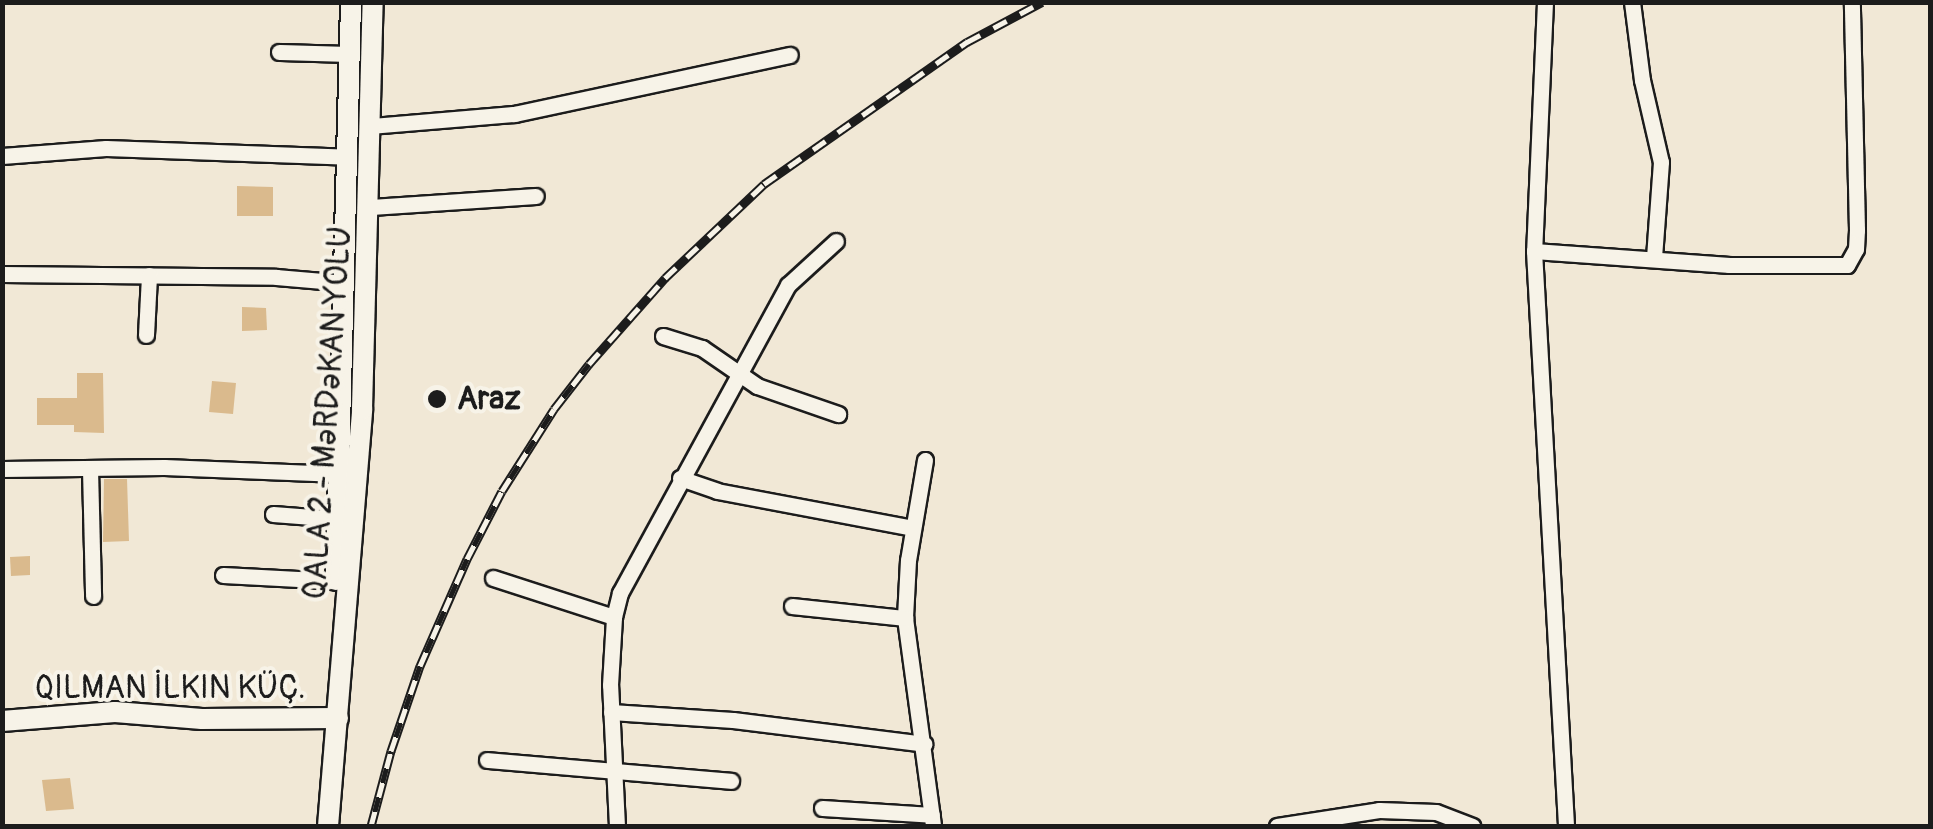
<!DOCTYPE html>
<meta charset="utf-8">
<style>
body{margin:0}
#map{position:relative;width:1933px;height:829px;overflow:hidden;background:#f1e8d6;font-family:Pangolin,sans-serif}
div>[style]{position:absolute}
.building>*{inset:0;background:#daba8d}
.roads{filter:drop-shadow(2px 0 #1c1c1c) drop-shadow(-2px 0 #1c1c1c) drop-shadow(0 2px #1c1c1c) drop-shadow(0 -2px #1c1c1c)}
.street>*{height:15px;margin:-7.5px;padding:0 7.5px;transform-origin:7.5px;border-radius:7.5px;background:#f7f3e8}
.secondary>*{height:20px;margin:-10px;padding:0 10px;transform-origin:10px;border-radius:10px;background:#f7f3e8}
.rail>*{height:9px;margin-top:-4.5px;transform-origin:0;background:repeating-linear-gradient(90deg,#f7f3e8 0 15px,#1c1c1c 0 30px);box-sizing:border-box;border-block:2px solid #1c1c1c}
.dots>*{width:28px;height:28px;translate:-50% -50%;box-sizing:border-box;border:5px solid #f7f3e8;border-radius:50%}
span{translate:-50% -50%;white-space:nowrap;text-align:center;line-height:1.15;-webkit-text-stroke:8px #f7f3e8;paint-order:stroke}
.poi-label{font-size:32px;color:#1c1c1c;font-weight:700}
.left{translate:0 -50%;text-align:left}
.street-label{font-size:32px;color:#1c1c1c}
.frame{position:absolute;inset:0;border:5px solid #1c1c1c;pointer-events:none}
</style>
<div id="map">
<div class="building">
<i style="clip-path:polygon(237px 186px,273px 187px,273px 216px,237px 216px)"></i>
<i style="clip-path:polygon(242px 307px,266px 308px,267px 330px,242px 331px)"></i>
<i style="clip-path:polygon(77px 373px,103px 373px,104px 433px,74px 432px,74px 425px,37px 425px,37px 398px,77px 398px)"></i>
<i style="clip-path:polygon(212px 381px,236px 383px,233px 414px,209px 412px)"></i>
<i style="clip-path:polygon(104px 479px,127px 479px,129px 541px,103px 542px)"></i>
<i style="clip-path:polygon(30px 556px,30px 575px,11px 576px,10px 557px)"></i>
<i style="clip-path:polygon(70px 778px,74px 809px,46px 811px,42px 780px)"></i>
</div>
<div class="roads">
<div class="street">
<i style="left:1545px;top:2px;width:249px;rotate:92.5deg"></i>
<i style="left:1534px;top:251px;width:576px;rotate:86.81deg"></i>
<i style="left:1632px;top:2px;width:79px;rotate:82.7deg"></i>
<i style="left:1642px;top:80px;width:84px;rotate:77deg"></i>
<i style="left:1661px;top:162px;width:96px;rotate:94.2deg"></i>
<i style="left:279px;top:52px;width:71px;rotate:1.6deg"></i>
<i style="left:371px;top:126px;width:144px;rotate:-4.8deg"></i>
<i style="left:514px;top:114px;width:282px;rotate:-12.1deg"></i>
<i style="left:2px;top:156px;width:104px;rotate:-4.4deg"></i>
<i style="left:106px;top:148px;width:242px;rotate:2.1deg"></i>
<i style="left:371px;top:207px;width:165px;rotate:-3.8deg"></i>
<i style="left:1534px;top:251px;width:196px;rotate:4.1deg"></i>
<i style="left:1729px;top:265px;width:118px"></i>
<i style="left:1847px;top:265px;width:18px;rotate:-61deg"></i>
<i style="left:1856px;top:249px;width:19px;rotate:-87deg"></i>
<i style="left:1857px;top:230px;width:228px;rotate:-91.3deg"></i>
<i style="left:2px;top:274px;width:274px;rotate:0.6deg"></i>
<i style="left:276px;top:277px;width:70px;rotate:4.9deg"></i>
<i style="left:146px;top:335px;width:60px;rotate:-87.1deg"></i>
<i style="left:663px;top:336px;width:41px;rotate:17.1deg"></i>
<i style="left:702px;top:348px;width:67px;rotate:34.6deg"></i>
<i style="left:757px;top:386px;width:86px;rotate:19.1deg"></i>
<i style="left:925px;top:460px;width:101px;rotate:99.6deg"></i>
<i style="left:908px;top:560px;width:58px;rotate:93deg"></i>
<i style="left:905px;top:618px;width:210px;rotate:82.3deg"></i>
<i style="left:2px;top:469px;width:162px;rotate:-0.7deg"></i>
<i style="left:164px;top:467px;width:175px;rotate:2.3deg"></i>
<i style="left:90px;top:469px;width:127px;rotate:88.6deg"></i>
<i style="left:680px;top:478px;width:39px;rotate:19deg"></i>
<i style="left:717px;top:491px;width:199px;rotate:10.7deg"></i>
<i style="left:273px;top:514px;width:65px;rotate:4.4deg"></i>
<i style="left:223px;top:575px;width:113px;rotate:3deg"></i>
<i style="left:493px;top:578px;width:127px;rotate:17.9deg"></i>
<i style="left:792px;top:606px;width:114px;rotate:6.1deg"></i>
<i style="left:611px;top:712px;width:122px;rotate:3.8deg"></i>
<i style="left:733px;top:720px;width:193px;rotate:7.1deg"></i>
<i style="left:487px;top:760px;width:245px;rotate:4.9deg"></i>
<i style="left:822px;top:808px;width:110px;rotate:3.6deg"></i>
<i style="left:617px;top:826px;width:141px;rotate:-92.8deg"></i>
<i style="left:610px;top:685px;width:68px;rotate:-86.6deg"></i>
<i style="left:614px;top:617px;width:25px;rotate:-76deg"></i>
<i style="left:620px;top:593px;width:351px;rotate:-61.4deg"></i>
<i style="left:788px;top:285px;width:65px;rotate:-42.5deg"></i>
<i style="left:1277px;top:826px;width:103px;rotate:-8.9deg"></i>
<i style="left:1379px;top:810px;width:57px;rotate:2deg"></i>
<i style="left:1436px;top:812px;width:39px;rotate:21deg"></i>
</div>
<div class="secondary">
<i style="left:336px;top:580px;width:578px;rotate:-88.51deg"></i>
<i style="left:2px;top:721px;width:113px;rotate:-4.6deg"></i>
<i style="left:115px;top:712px;width:87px;rotate:4.6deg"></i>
<i style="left:202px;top:719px;width:136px;rotate:-0.4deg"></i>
<i style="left:328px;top:826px;width:418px;rotate:-85.3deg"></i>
<i style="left:362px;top:409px;width:407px;rotate:-88.5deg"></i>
</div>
</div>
<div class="rail">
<i style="left:371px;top:826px;width:78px;rotate:-75.1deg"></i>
<i style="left:391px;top:751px;width:90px;rotate:-71.2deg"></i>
<i style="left:420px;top:666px;width:117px;rotate:-66.3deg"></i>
<i style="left:467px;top:559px;width:76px;rotate:-62.8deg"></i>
<i style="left:502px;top:491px;width:97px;rotate:-57.6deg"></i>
<i style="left:554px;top:409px;width:57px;rotate:-52.1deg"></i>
<i style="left:589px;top:364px;width:115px;rotate:-48.5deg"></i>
<i style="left:665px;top:278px;width:137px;rotate:-43.5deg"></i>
<i style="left:764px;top:184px;width:248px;rotate:-35deg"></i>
<i style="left:967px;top:42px;width:85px;rotate:-28.1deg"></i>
</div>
<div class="dots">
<i style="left:437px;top:399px;background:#1c1c1c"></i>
</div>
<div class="poi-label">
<span class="left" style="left:457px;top:399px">Araz</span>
</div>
<div class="street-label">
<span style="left:328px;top:413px;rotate:-86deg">QALA 2 - MƏRDƏKAN YOLU</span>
<span style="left:170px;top:688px">QILMAN İLKIN KÜÇ.</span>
</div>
<div class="frame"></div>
</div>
